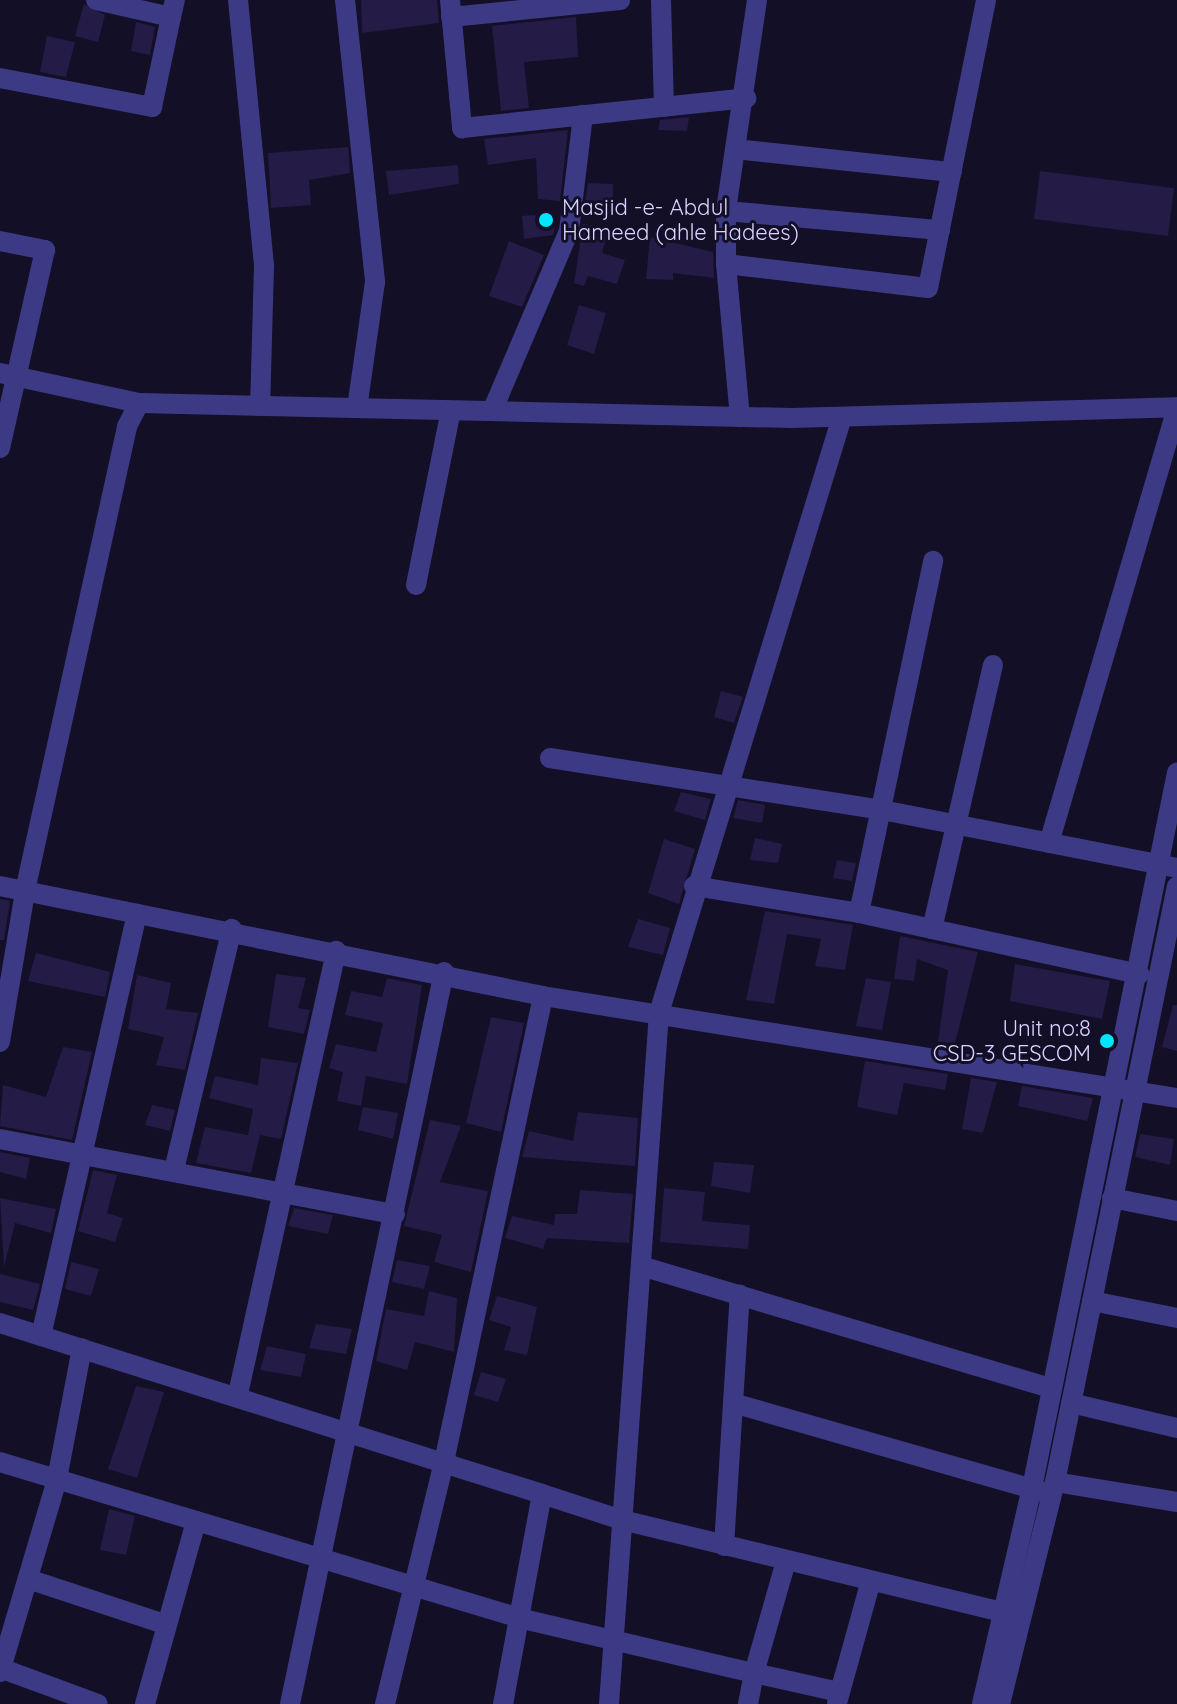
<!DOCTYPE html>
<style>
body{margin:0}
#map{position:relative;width:1177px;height:1704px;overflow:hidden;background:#130f26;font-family:Quicksand,sans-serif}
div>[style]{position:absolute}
.building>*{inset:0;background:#241b47}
.minor>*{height:20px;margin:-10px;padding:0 10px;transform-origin:10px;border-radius:10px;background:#3d3a85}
.dots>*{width:22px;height:22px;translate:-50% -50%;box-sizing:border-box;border:4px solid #130f26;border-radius:50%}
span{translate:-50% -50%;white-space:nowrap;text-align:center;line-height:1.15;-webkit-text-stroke:6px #130f26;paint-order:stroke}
.poi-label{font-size:22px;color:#d9d4ff}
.left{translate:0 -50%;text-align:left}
.right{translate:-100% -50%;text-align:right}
</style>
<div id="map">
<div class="building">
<i style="clip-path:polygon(361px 0,437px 0,439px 23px,362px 33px)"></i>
<i style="clip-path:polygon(84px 4px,105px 15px,98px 42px,75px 36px)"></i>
<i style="clip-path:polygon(576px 17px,578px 57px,524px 62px,529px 108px,501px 111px,492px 26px)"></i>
<i style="clip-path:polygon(136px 22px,155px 27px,150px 55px,131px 51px)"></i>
<i style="clip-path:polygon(47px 36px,75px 42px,66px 77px,40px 72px)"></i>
<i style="clip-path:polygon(689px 117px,687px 131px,658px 130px,660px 120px)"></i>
<i style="clip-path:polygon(568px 130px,560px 201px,538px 199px,536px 158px,488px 165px,484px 139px)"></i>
<i style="clip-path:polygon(348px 147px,350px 173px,309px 180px,311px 205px,271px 208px,268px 153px)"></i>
<i style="clip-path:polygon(458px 165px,459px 184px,389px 195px,386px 171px)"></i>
<i style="clip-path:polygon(1040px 171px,1174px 188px,1168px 236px,1034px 219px)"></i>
<i style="clip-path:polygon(588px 183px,613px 184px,613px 206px,585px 203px)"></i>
<i style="clip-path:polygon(533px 215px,557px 219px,553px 235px,524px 239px,522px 216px)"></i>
<i style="clip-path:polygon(583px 224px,609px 228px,602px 253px,625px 260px,617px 284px,588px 276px,584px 286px,574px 283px)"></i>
<i style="clip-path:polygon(650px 237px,713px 252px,714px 278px,673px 273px,673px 280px,646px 279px)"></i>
<i style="clip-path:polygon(509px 241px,544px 255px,522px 307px,489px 296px)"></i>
<i style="clip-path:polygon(579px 305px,606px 313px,594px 354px,567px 345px)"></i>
<i style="clip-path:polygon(721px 691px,743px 697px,734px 723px,714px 717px)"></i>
<i style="clip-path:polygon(681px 792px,711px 799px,705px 820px,674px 811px)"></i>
<i style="clip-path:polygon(738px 800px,765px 805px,762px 823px,733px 818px)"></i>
<i style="clip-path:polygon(755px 838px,782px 844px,778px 863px,750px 860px)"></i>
<i style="clip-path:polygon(664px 839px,695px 849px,679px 904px,648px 893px)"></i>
<i style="clip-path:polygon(837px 860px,856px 863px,852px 881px,833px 878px)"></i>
<i style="clip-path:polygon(0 899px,10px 901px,4px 940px,0 940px)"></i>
<i style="clip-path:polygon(765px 911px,853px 925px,845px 970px,815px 966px,821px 939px,787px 934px,774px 1004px,746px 1000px)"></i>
<i style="clip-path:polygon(638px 919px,670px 928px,663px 955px,628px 947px)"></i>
<i style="clip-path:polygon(900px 936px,978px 952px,955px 1043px,938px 1042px,948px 970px,917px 959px,914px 981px,894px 979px)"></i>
<i style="clip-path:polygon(36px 953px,110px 972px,105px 997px,28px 981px)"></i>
<i style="clip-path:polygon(1015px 964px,1110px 981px,1102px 1019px,1010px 1001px)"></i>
<i style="clip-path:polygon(276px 974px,306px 978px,298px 1008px,310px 1010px,304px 1034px,268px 1027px)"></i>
<i style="clip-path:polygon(137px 975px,171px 983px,166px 1009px,198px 1013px,185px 1070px,156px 1065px,164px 1037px,128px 1029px)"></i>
<i style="clip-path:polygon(387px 978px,422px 985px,407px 1084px,366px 1076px,361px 1106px,337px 1101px,343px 1072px,329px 1068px,336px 1044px,376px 1052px,383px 1023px,345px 1015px,351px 991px,382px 997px)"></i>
<i style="clip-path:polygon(866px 978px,891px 982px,882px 1030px,856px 1026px)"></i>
<i style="clip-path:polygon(1173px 1005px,1177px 1005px,1177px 1051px,1162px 1047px)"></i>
<i style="clip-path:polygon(491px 1017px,524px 1023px,501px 1132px,466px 1123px)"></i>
<i style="clip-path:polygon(63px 1047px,92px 1052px,72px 1140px,0 1126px,3px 1085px,46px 1097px)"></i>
<i style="clip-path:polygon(261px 1058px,298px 1063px,281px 1139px,260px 1135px,251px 1173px,196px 1163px,205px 1127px,248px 1135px,253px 1109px,209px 1098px,215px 1076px,258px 1085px)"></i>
<i style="clip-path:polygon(865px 1061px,948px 1074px,945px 1090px,904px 1083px,897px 1115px,857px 1107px)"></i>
<i style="clip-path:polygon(971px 1078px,997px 1082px,983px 1133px,962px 1129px)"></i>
<i style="clip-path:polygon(1022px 1086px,1093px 1098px,1087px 1121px,1018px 1106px)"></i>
<i style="clip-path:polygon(152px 1105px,175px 1110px,170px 1131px,145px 1125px)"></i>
<i style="clip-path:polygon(363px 1107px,398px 1113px,393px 1139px,358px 1130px)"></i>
<i style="clip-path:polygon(578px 1112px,638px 1118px,635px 1166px,522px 1157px,529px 1131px,573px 1141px)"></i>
<i style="clip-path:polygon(430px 1120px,461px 1126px,440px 1182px,488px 1191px,471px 1272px,434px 1262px,442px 1235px,404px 1226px)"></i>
<i style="clip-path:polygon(1140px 1134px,1174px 1139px,1170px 1165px,1135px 1157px)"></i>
<i style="clip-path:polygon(0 1152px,30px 1158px,26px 1179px,0 1172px)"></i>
<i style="clip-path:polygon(714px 1162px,754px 1165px,750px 1193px,711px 1186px)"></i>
<i style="clip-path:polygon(93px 1170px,117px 1175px,107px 1213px,123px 1218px,115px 1242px,78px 1231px)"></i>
<i style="clip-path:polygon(664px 1188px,705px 1192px,702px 1221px,750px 1225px,748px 1249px,660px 1242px)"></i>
<i style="clip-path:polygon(580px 1190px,633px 1194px,629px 1243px,547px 1238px,543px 1249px,505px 1238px,512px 1216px,554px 1225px,555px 1214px,577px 1214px)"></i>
<i style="clip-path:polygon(0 1198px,56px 1209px,51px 1233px,15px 1223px,4px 1267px)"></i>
<i style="clip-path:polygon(294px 1208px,333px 1215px,328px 1234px,288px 1226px)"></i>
<i style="clip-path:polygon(397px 1260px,430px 1266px,424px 1289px,392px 1282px)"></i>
<i style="clip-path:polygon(71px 1262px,99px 1269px,91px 1296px,65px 1289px)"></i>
<i style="clip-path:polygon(0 1274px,40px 1284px,33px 1310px,0 1302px)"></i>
<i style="clip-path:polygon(429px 1291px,457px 1298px,454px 1352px,415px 1342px,407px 1370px,376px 1361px,386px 1309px,424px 1316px)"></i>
<i style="clip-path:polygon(497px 1296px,537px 1307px,527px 1355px,504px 1350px,511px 1327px,489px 1320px)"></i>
<i style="clip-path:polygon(316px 1324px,352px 1329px,346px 1354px,309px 1348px)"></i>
<i style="clip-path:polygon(267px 1346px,306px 1354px,301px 1377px,260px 1370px)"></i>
<i style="clip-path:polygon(481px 1372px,506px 1379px,498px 1402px,474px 1395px)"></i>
<i style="clip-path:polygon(136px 1386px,164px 1392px,137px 1478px,108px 1469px)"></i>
<i style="clip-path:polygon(109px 1509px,135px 1516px,126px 1555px,100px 1550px)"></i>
</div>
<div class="minor">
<i style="left:96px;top:0;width:77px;rotate:12.8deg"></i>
<i style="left:171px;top:17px;width:17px;rotate:-77deg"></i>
<i style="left:238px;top:0;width:267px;rotate:84.4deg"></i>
<i style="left:264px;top:266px;width:140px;rotate:91.6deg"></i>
<i style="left:345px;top:0;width:284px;rotate:83.9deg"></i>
<i style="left:375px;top:282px;width:127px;rotate:98.1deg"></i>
<i style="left:450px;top:0;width:129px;rotate:84.6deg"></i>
<i style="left:462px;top:128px;width:286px;rotate:-6deg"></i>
<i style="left:661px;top:0;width:107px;rotate:88.4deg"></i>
<i style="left:757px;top:0;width:213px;rotate:98.4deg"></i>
<i style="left:726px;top:211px;width:53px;rotate:90deg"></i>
<i style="left:726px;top:264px;width:203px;rotate:6.8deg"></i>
<i style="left:928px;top:288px;width:294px;rotate:-78.6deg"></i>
<i style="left:451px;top:17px;width:170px;rotate:-5.7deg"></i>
<i style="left:0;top:78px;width:155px;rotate:10.8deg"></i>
<i style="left:152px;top:107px;width:92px;rotate:-78.1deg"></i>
<i style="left:735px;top:149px;width:218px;rotate:6.1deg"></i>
<i style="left:726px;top:211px;width:215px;rotate:5.1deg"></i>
<i style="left:0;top:241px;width:46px;rotate:11.3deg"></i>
<i style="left:45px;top:250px;width:203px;rotate:102.8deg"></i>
<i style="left:726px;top:264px;width:154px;rotate:84.8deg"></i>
<i style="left:0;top:373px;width:142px;rotate:12.2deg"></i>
<i style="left:139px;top:403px;width:27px;rotate:117deg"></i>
<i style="left:127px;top:427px;width:476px;rotate:102.4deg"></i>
<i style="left:25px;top:892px;width:152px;rotate:99.5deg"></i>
<i style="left:139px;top:403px;width:652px;rotate:1.32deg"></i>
<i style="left:791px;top:418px;width:386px;rotate:-1.6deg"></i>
<i style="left:493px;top:409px;width:194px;rotate:-66.9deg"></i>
<i style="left:569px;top:231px;width:117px;rotate:-83.1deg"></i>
<i style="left:416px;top:585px;width:178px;rotate:-78.7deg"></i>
<i style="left:550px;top:758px;width:331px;rotate:8.9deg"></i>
<i style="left:877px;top:809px;width:306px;rotate:11.1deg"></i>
<i style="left:1049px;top:843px;width:454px;rotate:-73.6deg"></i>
<i style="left:0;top:886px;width:554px;rotate:11.45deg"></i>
<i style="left:543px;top:996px;width:642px;rotate:9.14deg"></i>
<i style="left:694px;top:886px;width:167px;rotate:9.3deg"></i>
<i style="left:859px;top:913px;width:287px;rotate:12.3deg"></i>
<i style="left:859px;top:913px;width:360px;rotate:-78.1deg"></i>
<i style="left:932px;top:929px;width:271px;rotate:-77deg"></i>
<i style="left:0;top:1139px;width:402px;rotate:10.8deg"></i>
<i style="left:174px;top:1170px;width:248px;rotate:-76.5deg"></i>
<i style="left:1112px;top:1198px;width:66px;rotate:11.3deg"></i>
<i style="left:641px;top:1266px;width:427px;rotate:16.6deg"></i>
<i style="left:1092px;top:1301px;width:87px;rotate:11.3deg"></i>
<i style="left:0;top:1323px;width:568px;rotate:17.51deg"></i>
<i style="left:542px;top:1494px;width:214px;rotate:100.5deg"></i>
<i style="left:41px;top:1336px;width:433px;rotate:-77.2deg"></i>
<i style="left:238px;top:1394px;width:454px;rotate:-77.5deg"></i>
<i style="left:733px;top:1403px;width:323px;rotate:16deg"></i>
<i style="left:1071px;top:1403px;width:109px;rotate:13.3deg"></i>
<i style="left:0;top:1462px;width:546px;rotate:16.71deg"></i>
<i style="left:523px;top:1619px;width:237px;rotate:13.2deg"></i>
<i style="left:754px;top:1673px;width:32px;rotate:101deg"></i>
<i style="left:1055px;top:1482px;width:124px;rotate:9.3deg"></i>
<i style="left:542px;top:1494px;width:84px;rotate:18deg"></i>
<i style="left:622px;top:1520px;width:391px;rotate:13.6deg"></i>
<i style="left:724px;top:1546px;width:252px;rotate:-86.4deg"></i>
<i style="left:786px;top:1561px;width:116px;rotate:105.9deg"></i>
<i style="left:754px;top:1673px;width:87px;rotate:12.6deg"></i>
<i style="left:28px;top:1579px;width:146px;rotate:18.3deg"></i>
<i style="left:0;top:1668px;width:104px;rotate:20.2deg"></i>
<i style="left:0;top:1672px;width:201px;rotate:-73.5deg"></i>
<i style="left:57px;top:1479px;width:133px;rotate:-79.2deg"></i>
<i style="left:837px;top:1703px;width:123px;rotate:-74.5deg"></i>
<i style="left:145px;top:1704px;width:190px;rotate:-74.4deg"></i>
<i style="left:290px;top:1704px;width:748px;rotate:-78.12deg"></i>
<i style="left:385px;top:1704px;width:249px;rotate:-76.3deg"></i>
<i style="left:444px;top:1462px;width:476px;rotate:-78deg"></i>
<i style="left:609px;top:1704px;width:693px;rotate:-85.86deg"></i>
<i style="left:659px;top:1013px;width:623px;rotate:-72.93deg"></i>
<i style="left:982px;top:1704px;width:222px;rotate:-77deg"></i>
<i style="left:1032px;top:1488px;width:730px;rotate:-78.54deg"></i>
<i style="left:1000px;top:1704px;width:229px;rotate:-76.1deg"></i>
<i style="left:1055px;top:1482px;width:608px;rotate:-78.43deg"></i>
</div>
<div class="dots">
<i style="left:546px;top:220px;background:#00e5ff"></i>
<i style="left:1107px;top:1041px;background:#00e5ff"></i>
</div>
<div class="poi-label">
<span class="left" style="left:562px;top:220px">Masjid -e- Abdul<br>Hameed (ahle Hadees)</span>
<span class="right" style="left:1091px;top:1041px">Unit no:8<br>CSD-3 GESCOM</span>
</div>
</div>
